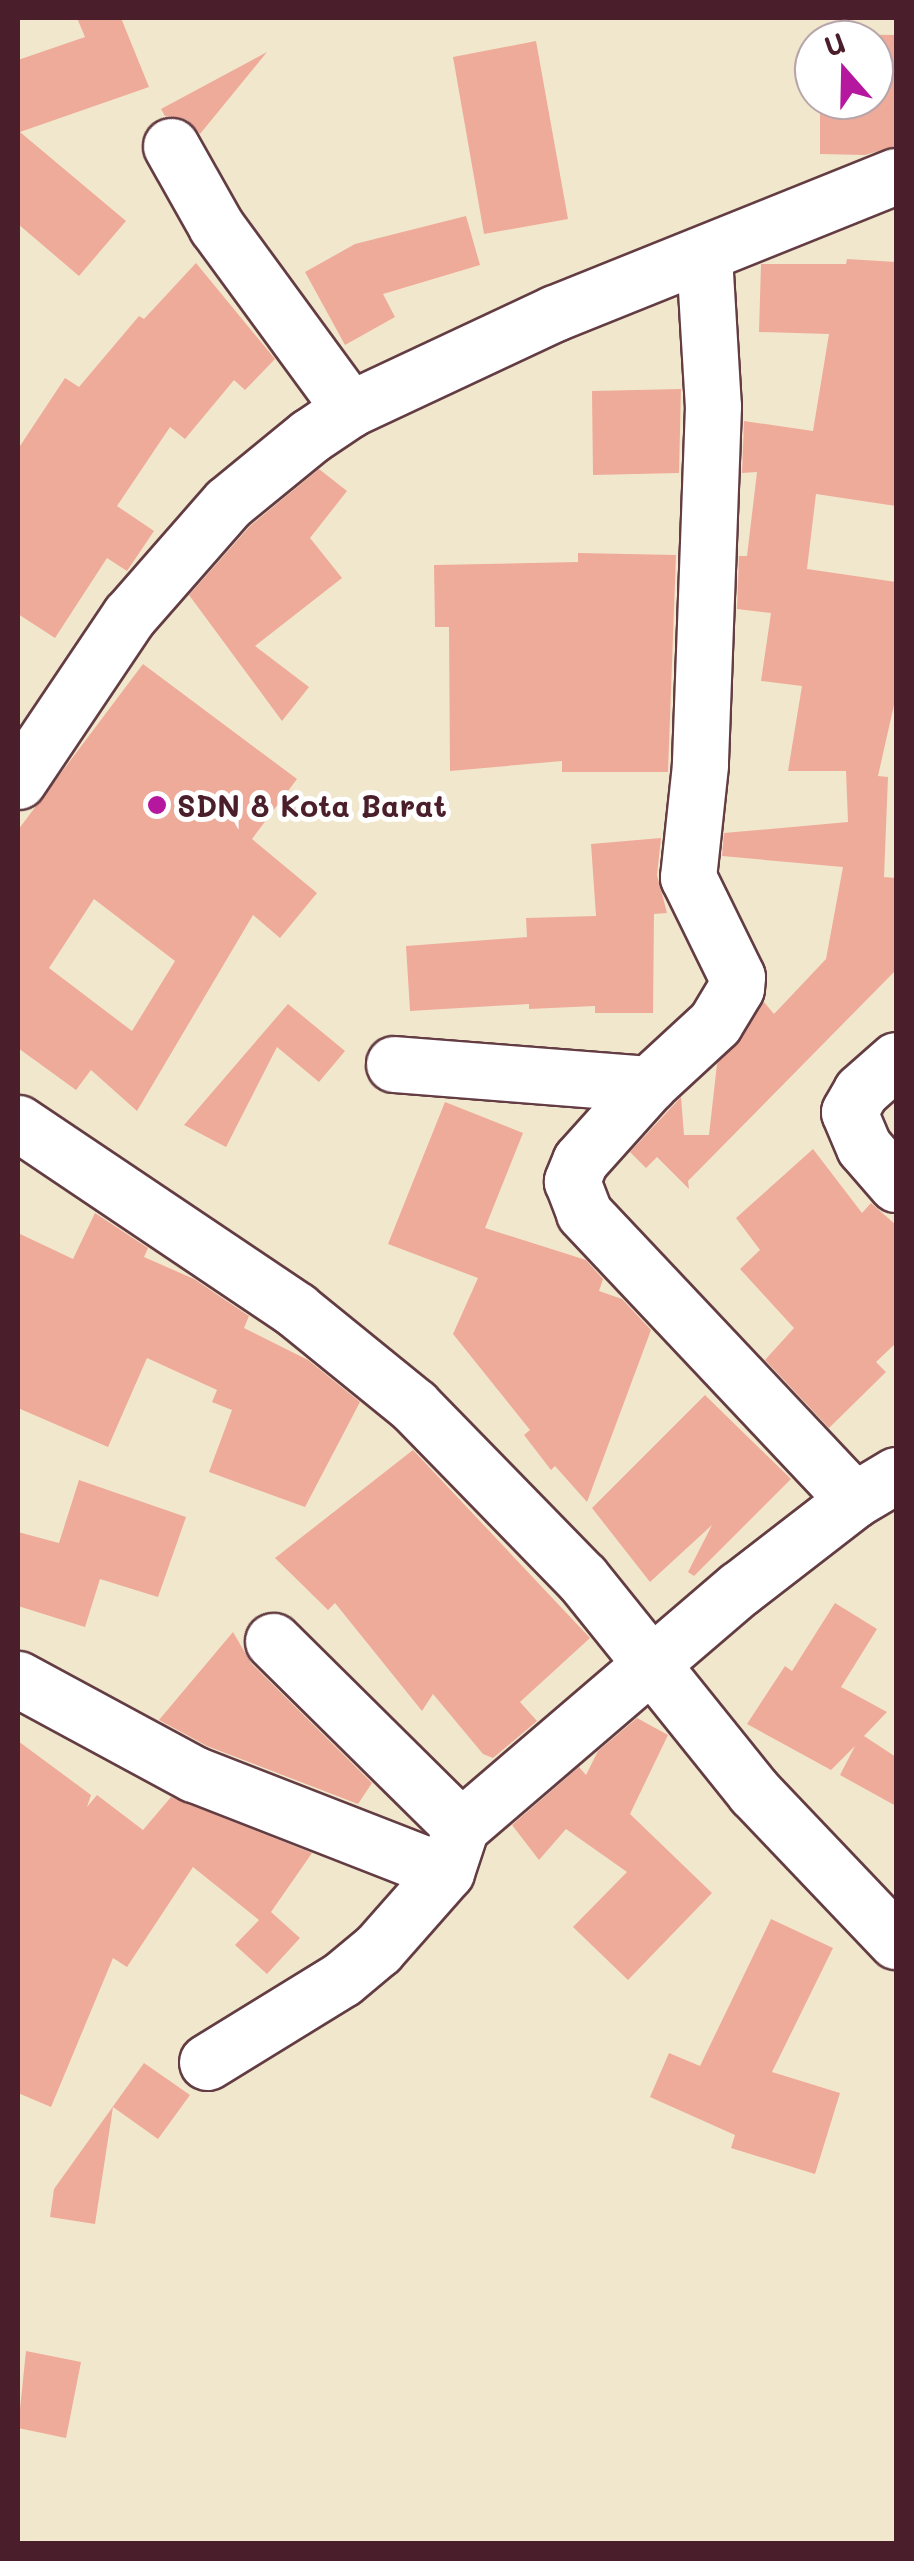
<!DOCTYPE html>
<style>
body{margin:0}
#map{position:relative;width:914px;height:2561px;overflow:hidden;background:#f1e7cd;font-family:Mali,sans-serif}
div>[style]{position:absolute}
.building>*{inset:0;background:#efab9a}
.roads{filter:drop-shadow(2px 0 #633d43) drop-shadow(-2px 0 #633d43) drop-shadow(0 2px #633d43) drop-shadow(0 -2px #633d43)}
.minor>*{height:55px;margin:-27.5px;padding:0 27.5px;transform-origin:27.5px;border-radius:27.5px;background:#fff}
.dots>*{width:28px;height:28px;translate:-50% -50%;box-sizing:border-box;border:5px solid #fff;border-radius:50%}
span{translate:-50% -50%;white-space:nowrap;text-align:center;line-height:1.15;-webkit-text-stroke:10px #fff;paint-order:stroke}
.poi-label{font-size:30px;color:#4a1f2b;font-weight:700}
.left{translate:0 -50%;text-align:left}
.frame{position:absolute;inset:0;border:20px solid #4a1f2b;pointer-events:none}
.north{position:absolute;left:794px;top:20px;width:100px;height:100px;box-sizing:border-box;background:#fff;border:2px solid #b7a5aa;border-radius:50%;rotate:340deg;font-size:28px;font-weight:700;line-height:40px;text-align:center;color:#4a1f2b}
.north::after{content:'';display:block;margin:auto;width:35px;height:45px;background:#b5179e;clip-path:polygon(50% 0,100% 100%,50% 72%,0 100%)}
</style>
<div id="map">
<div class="building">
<i style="clip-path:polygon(77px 18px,121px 18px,149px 87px,20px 132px,126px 221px,79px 276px,18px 224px,18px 60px,85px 37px)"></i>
<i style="clip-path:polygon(822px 34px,896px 35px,896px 146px,865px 155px,820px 154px,820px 100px,874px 100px,874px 40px,821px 40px)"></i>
<i style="clip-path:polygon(536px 41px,568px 219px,484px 234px,453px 57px)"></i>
<i style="clip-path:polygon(267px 52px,200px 134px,186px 119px,165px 116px,161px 109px)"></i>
<i style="clip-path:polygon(466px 216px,480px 265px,383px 294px,395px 317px,345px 345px,305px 272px,355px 244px)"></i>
<i style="clip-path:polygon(847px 259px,896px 262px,896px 506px,816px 494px,807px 569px,896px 582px,896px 696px,878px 776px,888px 777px,884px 877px,896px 878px,896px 970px,688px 1181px,689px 1189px,657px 1157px,646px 1168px,630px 1152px,681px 1097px,684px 1135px,709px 1135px,717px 1064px,764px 1002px,774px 1014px,826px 959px,843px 867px,722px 856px,724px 833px,848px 822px,846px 771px,788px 771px,802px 686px,761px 681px,771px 613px,737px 609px,739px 556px,747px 556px,757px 472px,742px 473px,744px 421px,813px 431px,829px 334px,759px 332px,761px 264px,846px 264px)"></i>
<i style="clip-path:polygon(196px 263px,275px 359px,245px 390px,234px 380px,185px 439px,170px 427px,117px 506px,154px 531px,127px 571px,107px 558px,55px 638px,18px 614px,18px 449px,65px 378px,79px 387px,139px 316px,144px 319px)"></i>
<i style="clip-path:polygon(681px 389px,679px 473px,593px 475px,592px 391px)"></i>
<i style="clip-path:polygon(319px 469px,347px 491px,310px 538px,342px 578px,255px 646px,309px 687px,282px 721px,189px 595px,250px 526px)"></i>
<i style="clip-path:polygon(578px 553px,676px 555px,668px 772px,562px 772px,562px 761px,450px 771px,449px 627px,435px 627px,434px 565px,578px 562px)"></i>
<i style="clip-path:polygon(evenodd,143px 664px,297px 779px,252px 839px,317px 893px,280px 938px,253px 915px,137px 1111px,91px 1070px,76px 1090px,18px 1048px,18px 830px,143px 664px,94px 899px,175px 961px,132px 1031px,49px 968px,94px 899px)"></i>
<i style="clip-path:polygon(661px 838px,657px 875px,667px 913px,654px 914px,653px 1013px,595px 1013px,595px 1006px,529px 1009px,529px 1004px,410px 1011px,406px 946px,527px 937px,526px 918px,596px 916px,591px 844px)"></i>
<i style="clip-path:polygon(288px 1004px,345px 1051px,319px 1082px,277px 1047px,226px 1147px,184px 1125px)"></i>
<i style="clip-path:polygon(445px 1102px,523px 1133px,485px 1228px,586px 1260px,603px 1279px,599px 1291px,622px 1299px,651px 1330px,587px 1502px,555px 1466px,551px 1470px,524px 1435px,530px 1430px,453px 1334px,478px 1278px,388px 1244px)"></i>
<i style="clip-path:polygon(813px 1149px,862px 1213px,871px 1203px,896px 1225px,896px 1343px,876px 1362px,886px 1372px,829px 1428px,765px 1360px,794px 1328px,740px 1269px,760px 1250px,736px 1218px)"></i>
<i style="clip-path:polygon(95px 1213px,148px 1248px,144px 1257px,194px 1279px,249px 1316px,244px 1328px,308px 1360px,360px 1402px,305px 1507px,209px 1472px,232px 1410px,212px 1402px,217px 1390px,147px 1358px,108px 1447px,18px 1408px,18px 1233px,73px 1259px)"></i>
<i style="clip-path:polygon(705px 1395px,791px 1479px,694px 1576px,688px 1572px,712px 1525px,650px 1582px,592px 1508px)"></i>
<i style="clip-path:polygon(413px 1450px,590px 1638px,520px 1702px,537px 1721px,493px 1758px,483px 1754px,433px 1694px,422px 1711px,335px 1603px,328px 1610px,275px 1558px)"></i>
<i style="clip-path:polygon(79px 1480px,186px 1517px,158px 1597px,100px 1579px,85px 1627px,18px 1606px,18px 1532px,59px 1543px)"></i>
<i style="clip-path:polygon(835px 1603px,877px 1629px,841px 1687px,887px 1712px,864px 1736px,896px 1757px,896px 1806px,840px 1775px,855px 1746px,831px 1770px,747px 1724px,785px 1666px,792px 1671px)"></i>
<i style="clip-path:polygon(233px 1632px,251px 1663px,372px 1783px,358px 1804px,207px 1746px,159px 1720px)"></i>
<i style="clip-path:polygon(637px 1718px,668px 1735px,630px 1814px,712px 1893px,628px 1980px,573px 1927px,627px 1872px,566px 1829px,539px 1860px,512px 1825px,579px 1767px,586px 1775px,598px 1751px)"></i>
<i style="clip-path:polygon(18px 1741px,91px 1795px,87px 1807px,97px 1795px,143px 1830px,171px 1797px,312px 1853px,271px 1912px,300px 1938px,267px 1974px,235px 1945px,259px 1920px,193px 1867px,127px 1967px,113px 1958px,51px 2107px,18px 2093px)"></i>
<i style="clip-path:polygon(771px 1919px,833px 1948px,772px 2072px,840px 2093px,815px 2174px,731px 2148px,735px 2135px,650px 2097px,669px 2053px,700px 2066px)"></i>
<i style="clip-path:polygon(144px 2063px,190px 2095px,158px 2139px,113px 2107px,95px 2224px,50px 2217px,54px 2189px)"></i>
<i style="clip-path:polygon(26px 2351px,81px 2362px,66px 2438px,18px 2428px)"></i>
</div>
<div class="roads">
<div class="minor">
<i style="left:171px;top:146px;width:92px;rotate:60.6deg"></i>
<i style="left:216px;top:226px;width:227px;rotate:53.8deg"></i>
<i style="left:704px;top:256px;width:150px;rotate:86.6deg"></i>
<i style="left:713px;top:406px;width:359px;rotate:92.1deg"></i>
<i style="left:700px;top:765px;width:113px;rotate:96.1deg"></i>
<i style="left:688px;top:877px;width:111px;rotate:63.9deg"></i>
<i style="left:737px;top:977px;width:11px;rotate:95deg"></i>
<i style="left:736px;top:988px;width:41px;rotate:121deg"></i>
<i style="left:715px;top:1023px;width:90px;rotate:137.3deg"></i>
<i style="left:649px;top:1084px;width:103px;rotate:131.9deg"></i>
<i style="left:580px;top:1161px;width:22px;rotate:112deg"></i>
<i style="left:572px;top:1181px;width:34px;rotate:69deg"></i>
<i style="left:584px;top:1213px;width:394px;rotate:46.7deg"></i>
<i style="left:18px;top:781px;width:199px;rotate:-56.1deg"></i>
<i style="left:129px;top:616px;width:150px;rotate:-48.8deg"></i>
<i style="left:228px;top:503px;width:106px;rotate:-39.3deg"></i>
<i style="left:310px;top:436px;width:48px;rotate:-34deg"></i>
<i style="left:350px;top:409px;width:226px;rotate:-25.1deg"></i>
<i style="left:555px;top:313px;width:367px;rotate:-21.9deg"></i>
<i style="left:896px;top:1060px;width:47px;rotate:138.5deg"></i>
<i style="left:861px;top:1091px;width:24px;rotate:120deg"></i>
<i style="left:849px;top:1112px;width:38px;rotate:67deg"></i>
<i style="left:864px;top:1147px;width:49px;rotate:49.1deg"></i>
<i style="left:394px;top:1064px;width:256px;rotate:4.5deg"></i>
<i style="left:18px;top:1123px;width:335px;rotate:33.9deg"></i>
<i style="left:296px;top:1310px;width:152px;rotate:39.1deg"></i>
<i style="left:414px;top:1406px;width:240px;rotate:45.7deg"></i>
<i style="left:582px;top:1578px;width:275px;rotate:51.2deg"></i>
<i style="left:754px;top:1792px;width:206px;rotate:46.4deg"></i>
<i style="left:273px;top:1641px;width:264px;rotate:44.7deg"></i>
<i style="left:18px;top:1679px;width:200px;rotate:28.4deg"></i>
<i style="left:194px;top:1774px;width:270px;rotate:21.3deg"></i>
<i style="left:446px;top:1872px;width:47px;rotate:-71.6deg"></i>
<i style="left:461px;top:1827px;width:366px;rotate:-40.6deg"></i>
<i style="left:739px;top:1589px;width:145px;rotate:-37.7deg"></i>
<i style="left:854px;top:1500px;width:49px;rotate:-30.8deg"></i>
<i style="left:207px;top:2062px;width:158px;rotate:-31.6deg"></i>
<i style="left:342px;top:1979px;width:47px;rotate:-39.8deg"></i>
<i style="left:378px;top:1949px;width:103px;rotate:-48.6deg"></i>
</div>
</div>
<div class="dots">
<i style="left:157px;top:805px;background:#b5179e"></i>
</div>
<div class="poi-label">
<span class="left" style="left:177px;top:805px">SDN 8 Kota Barat</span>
</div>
<div class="frame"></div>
<div class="north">U</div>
</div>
